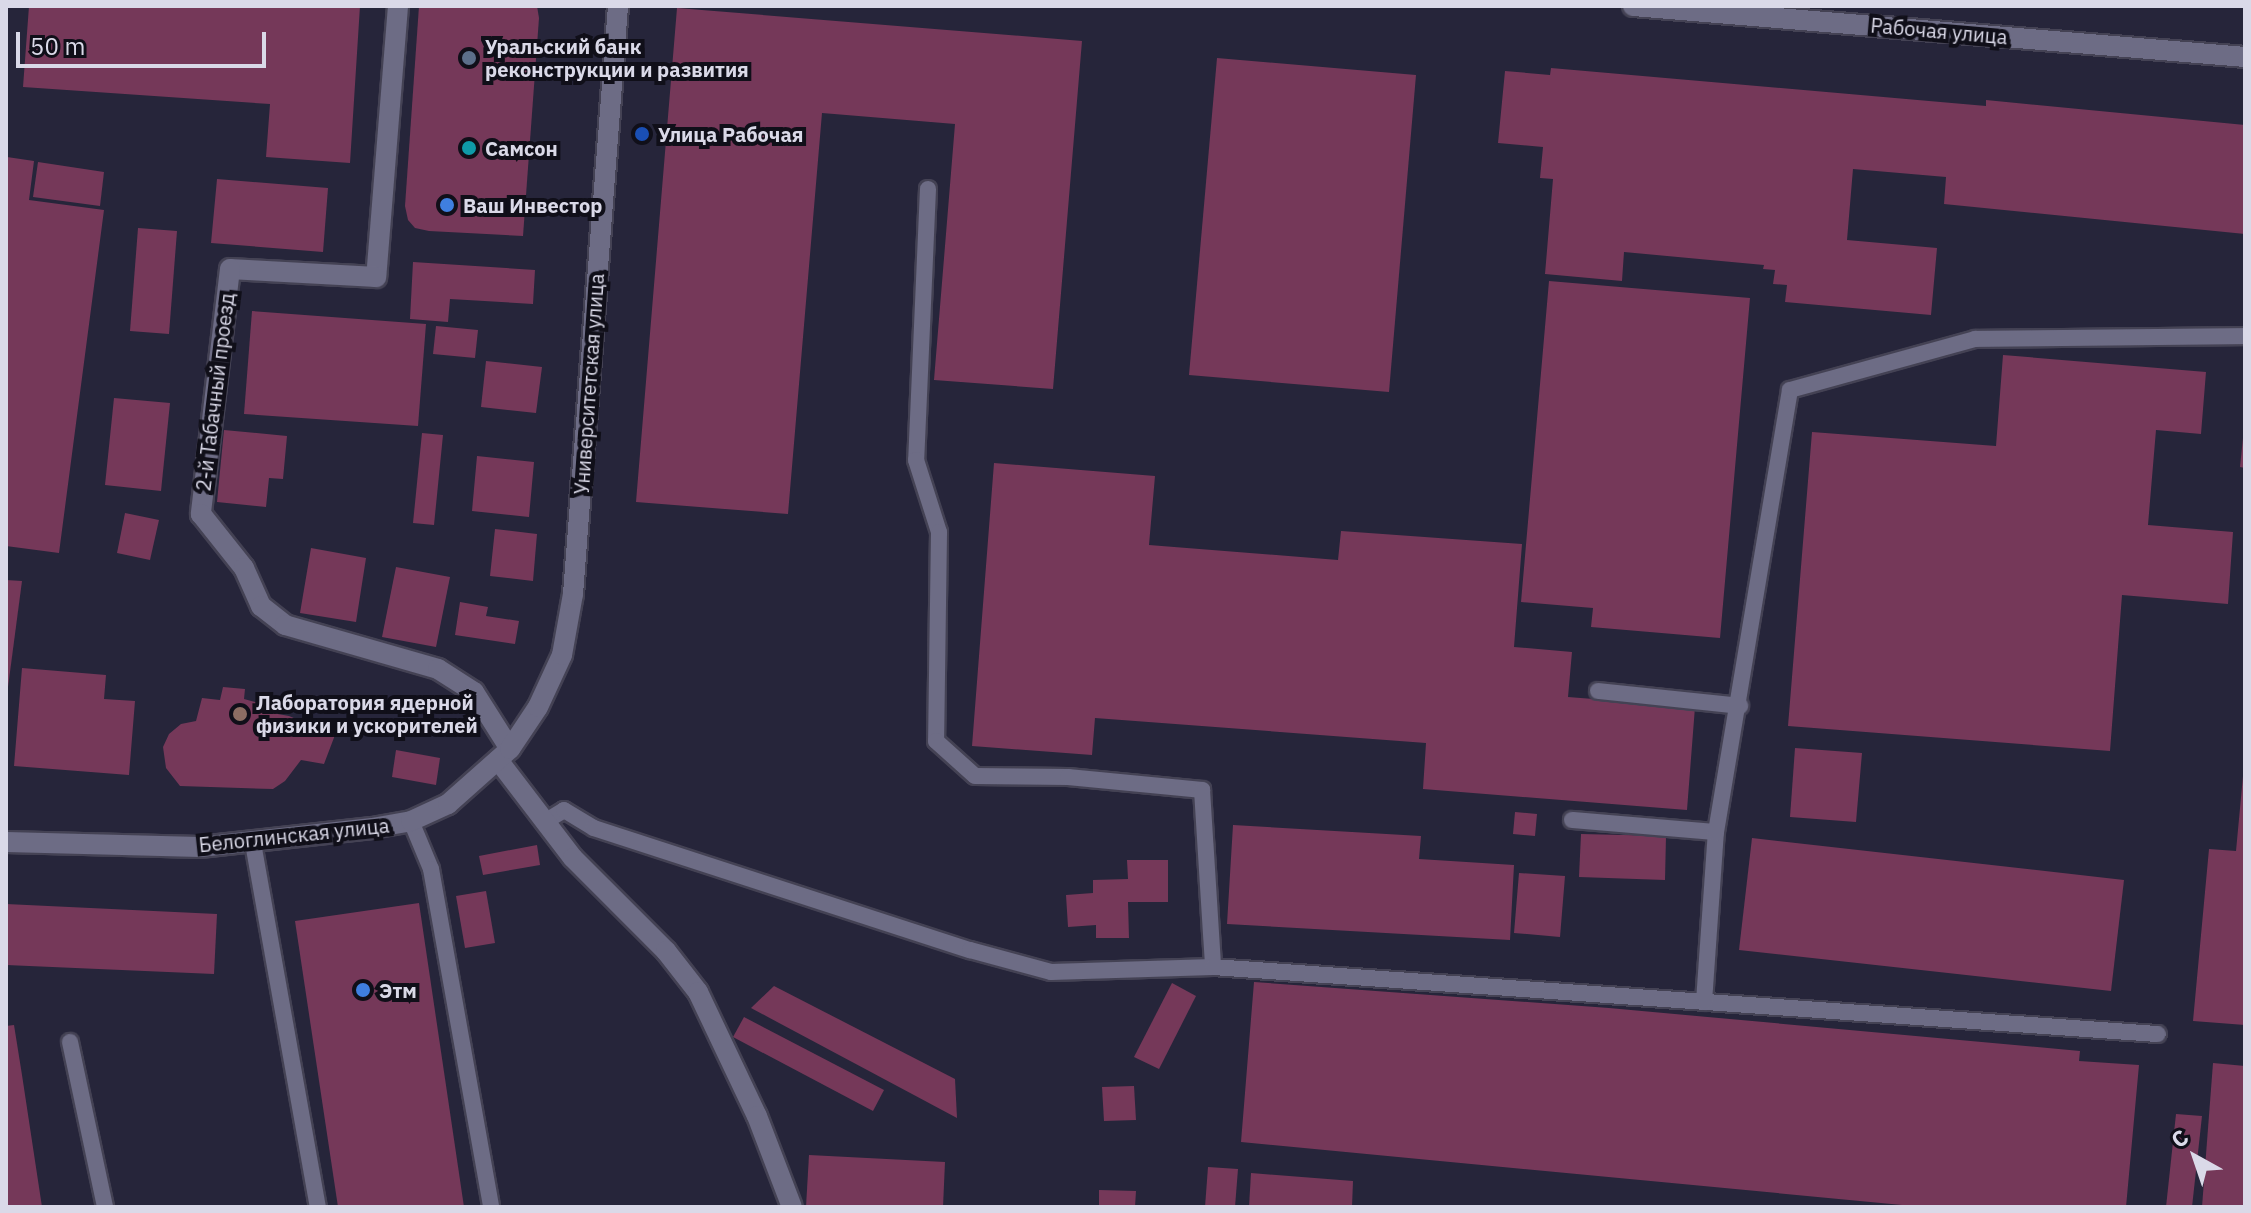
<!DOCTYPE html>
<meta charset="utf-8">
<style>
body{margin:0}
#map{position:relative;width:2251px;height:1213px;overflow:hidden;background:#26253a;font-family:"IBM Plex Sans",sans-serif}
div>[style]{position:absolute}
.building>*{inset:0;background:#753859}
.roads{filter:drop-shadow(2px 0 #444254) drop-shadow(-2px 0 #444254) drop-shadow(0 2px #444254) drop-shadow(0 -2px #444254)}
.lane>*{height:16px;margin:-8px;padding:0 8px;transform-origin:8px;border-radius:8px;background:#6d6c85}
.street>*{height:20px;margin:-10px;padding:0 10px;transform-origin:10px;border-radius:10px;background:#6d6c85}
.secondary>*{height:20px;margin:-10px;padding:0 10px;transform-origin:10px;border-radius:10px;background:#6d6c85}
.dots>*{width:22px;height:22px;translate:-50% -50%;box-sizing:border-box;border:4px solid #100f19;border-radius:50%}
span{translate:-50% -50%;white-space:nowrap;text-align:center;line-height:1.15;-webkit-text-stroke:8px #100f19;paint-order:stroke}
.street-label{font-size:20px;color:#dad9e8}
.poi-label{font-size:20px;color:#dad9e8;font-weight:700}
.left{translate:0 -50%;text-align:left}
.frame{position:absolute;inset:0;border:8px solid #dad9e8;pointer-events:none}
.north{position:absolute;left:2155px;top:1117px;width:80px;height:80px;-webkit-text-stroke:6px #100f19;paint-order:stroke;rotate:320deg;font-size:22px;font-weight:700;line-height:32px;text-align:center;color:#dad9e8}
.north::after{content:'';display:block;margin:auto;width:28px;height:36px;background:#dad9e8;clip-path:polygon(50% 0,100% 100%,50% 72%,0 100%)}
.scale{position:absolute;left:16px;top:32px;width:250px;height:36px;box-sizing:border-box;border:4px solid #dad9e8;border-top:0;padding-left:10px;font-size:24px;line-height:28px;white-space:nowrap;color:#dad9e8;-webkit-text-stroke:6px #100f19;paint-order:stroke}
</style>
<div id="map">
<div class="building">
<i style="clip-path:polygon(29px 6px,360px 6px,350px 163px,266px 157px,270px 104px,23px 87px)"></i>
<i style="clip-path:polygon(419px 6px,537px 6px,539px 18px,523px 236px,429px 231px,415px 228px,408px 220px,405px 206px)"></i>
<i style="clip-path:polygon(677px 8px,1082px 41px,1053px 389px,934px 380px,955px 124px,822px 113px,788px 514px,636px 502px)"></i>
<i style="clip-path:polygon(1217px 58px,1416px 75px,1389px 392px,1189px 375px)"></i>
<i style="clip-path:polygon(1551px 68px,1986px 106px,1986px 100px,2245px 125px,2245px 234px,1944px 204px,1946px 177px,1853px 169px,1847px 240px,1937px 248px,1931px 315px,1785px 302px,1787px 285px,1773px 284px,1775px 270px,1763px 269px,1764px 265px,1624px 252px,1622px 281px,1545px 274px,1553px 179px,1540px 178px,1543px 147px,1498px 143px,1505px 71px,1550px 75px)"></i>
<i style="clip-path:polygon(7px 157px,34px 161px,29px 200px,104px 210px,59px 553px,6px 546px)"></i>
<i style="clip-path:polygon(38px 162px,104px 172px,100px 206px,33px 197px)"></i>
<i style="clip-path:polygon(217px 179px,328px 188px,323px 252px,211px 243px)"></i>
<i style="clip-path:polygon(138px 228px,177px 231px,169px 334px,130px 331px)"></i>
<i style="clip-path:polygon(413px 262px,535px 270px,533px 304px,450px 299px,448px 322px,410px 319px)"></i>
<i style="clip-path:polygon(1549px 281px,1750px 298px,1720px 638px,1591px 627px,1593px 608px,1521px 602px)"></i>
<i style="clip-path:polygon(252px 311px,426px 324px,418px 426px,244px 414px)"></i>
<i style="clip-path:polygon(436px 326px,478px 330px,475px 358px,433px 354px)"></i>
<i style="clip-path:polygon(2003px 355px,2206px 372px,2201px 434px,2156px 430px,2148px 525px,2233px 532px,2228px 604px,2122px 595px,2110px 751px,1788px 726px,1812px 432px,1996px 446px)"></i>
<i style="clip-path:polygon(486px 361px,542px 367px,536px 413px,481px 407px)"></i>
<i style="clip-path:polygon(114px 398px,170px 403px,161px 491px,105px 485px)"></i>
<i style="clip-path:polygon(224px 430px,287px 436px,283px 479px,269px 478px,266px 507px,217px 502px)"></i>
<i style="clip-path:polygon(422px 433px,443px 435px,434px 525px,413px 523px)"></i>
<i style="clip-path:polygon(2243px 438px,2245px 438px,2245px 468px,2240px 467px)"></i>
<i style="clip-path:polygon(477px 456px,534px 462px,529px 517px,472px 511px)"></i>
<i style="clip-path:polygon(994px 463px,1155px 476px,1149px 545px,1338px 560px,1341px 531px,1522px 544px,1514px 647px,1572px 652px,1568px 697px,1695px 707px,1687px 810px,1423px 789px,1426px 743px,1095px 718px,1092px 755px,972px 746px)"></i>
<i style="clip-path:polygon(125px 513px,159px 520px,150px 560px,117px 553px)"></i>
<i style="clip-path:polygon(495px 529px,537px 534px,533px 581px,490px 576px)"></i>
<i style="clip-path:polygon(311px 548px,366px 558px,356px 622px,300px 613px)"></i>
<i style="clip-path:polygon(396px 567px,450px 577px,436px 647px,382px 637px)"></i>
<i style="clip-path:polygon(6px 580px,22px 581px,8px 687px,6px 687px)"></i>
<i style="clip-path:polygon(460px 602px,488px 607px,486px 616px,519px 621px,515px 644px,455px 635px)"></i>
<i style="clip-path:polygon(22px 668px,106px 675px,104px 699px,135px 701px,129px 775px,14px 766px)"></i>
<i style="clip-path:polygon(223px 687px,245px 689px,244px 699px,263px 704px,261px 711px,289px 716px,335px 735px,324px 764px,301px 760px,285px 781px,273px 789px,180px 786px,166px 768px,163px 747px,169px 734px,181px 724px,196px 721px,202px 698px,220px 700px)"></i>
<i style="clip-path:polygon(1795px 748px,1862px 753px,1856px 822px,1790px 817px)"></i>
<i style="clip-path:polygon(396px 750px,440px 758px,436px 785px,392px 777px)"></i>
<i style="clip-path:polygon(2243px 776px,2245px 1025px,2193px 1021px,2209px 849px,2236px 851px)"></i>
<i style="clip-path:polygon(1515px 812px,1537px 814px,1535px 836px,1513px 834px)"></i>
<i style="clip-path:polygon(1233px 825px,1421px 836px,1419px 859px,1514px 865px,1510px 940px,1227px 924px)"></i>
<i style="clip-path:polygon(1581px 834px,1666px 836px,1665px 880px,1579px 877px)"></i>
<i style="clip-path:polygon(1752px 838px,2124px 880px,2111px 991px,1739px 950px)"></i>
<i style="clip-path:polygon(537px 845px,540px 865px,483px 875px,479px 856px)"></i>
<i style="clip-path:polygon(1127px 860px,1168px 860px,1168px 902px,1128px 902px,1129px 938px,1096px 938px,1096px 925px,1068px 927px,1066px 895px,1093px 893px,1093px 880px,1128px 879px)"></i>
<i style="clip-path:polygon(1519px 873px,1565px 876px,1560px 937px,1514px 933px)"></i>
<i style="clip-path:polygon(486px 891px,495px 943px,465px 948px,456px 896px)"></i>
<i style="clip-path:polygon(419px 903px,464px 1207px,338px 1207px,295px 921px)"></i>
<i style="clip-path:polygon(6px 904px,217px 914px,214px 974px,6px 965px)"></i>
<i style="clip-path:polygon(1254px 982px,1609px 1008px,2080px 1051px,2079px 1061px,2139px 1065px,2126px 1207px,1923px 1207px,1241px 1142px)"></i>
<i style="clip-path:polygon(1172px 983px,1196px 996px,1159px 1069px,1134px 1057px)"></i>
<i style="clip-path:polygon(774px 986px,955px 1079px,957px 1118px,751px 1008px)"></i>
<i style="clip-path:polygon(744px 1017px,884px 1090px,873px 1111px,733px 1037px)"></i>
<i style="clip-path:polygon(14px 1025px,22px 1075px,42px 1207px,6px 1207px,6px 1026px)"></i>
<i style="clip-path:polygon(2213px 1063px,2245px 1066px,2245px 1207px,2202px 1207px)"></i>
<i style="clip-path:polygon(1134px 1086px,1136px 1120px,1104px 1121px,1102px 1087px)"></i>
<i style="clip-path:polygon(2176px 1114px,2202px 1116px,2192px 1207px,2166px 1207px)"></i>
<i style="clip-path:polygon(809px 1155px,945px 1162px,943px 1207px,806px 1207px)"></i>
<i style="clip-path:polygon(1208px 1167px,1238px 1169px,1235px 1207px,1205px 1207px)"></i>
<i style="clip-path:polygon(1251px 1173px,1353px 1181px,1352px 1207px,1249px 1207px)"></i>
<i style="clip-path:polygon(1099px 1190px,1136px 1191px,1135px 1207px,1099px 1207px)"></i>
</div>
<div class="roads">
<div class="lane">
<i style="left:928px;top:189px;width:271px;rotate:92.5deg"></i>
<i style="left:916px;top:460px;width:76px;rotate:72.3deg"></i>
<i style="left:939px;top:532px;width:209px;rotate:90.8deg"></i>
<i style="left:936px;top:741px;width:52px;rotate:41.9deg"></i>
<i style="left:975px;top:776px;width:93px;rotate:0.6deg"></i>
<i style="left:1068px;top:777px;width:135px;rotate:5.5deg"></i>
<i style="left:1202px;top:790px;width:177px;rotate:86.4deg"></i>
<i style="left:1598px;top:691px;width:143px;rotate:6deg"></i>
<i style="left:1572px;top:820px;width:144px;rotate:4.8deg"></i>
<i style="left:411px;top:821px;width:52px;rotate:67.4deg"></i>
<i style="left:431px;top:869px;width:343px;rotate:79.9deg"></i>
<i style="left:546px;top:821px;width:21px;rotate:-31deg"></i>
<i style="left:564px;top:810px;width:35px;rotate:31deg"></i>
<i style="left:594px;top:828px;width:395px;rotate:18deg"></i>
<i style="left:970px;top:950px;width:84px;rotate:15.2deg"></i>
<i style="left:1051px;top:972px;width:162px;rotate:-1.8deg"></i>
<i style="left:1213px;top:967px;width:947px;rotate:4.06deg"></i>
<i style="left:253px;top:843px;width:370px;rotate:79.9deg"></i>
<i style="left:1704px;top:1002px;width:170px;rotate:-86deg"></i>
<i style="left:1716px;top:832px;width:448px;rotate:-80.5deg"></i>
<i style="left:1790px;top:390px;width:192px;rotate:-15.4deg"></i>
<i style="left:1975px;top:339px;width:270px;rotate:-0.6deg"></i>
<i style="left:70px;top:1042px;width:169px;rotate:78deg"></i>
</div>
<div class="street">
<i style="left:398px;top:6px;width:272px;rotate:94.6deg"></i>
<i style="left:376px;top:277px;width:146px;rotate:-176.9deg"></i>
<i style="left:230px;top:269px;width:247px;rotate:96.8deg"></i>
<i style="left:201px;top:514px;width:69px;rotate:51.5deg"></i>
<i style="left:244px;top:568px;width:42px;rotate:65.9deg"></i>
<i style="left:261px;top:606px;width:31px;rotate:38deg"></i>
<i style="left:285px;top:625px;width:159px;rotate:16deg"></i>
<i style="left:438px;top:669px;width:43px;rotate:32.6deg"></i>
<i style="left:474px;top:692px;width:67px;rotate:57.7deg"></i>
<i style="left:498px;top:760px;width:123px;rotate:52.6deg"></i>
<i style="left:573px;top:858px;width:132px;rotate:45deg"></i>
<i style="left:666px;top:951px;width:52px;rotate:52deg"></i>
<i style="left:698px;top:992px;width:137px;rotate:64.6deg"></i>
<i style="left:757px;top:1116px;width:97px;rotate:69deg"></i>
</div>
<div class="secondary">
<i style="left:1633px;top:6px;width:614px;rotate:4.76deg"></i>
<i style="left:6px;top:842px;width:194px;rotate:1.5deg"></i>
<i style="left:200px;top:847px;width:173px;rotate:-6.3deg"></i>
<i style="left:372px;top:828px;width:40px;rotate:-10deg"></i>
<i style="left:411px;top:821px;width:41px;rotate:-24.7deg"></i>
<i style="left:448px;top:804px;width:83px;rotate:-41.6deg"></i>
<i style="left:510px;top:749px;width:50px;rotate:-56.3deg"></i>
<i style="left:538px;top:707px;width:57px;rotate:-65.2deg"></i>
<i style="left:562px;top:655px;width:62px;rotate:-79.8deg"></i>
<i style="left:573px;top:594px;width:590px;rotate:-85.62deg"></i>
</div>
</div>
<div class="dots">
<i style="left:469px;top:58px;background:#5c6f8a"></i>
<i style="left:642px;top:134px;background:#1a4fb4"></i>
<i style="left:469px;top:148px;background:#0f9aa8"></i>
<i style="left:447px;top:205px;background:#3f7fe0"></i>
<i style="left:240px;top:714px;background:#8d6e63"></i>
<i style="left:363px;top:990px;background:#3f7fe0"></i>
</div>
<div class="street-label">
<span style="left:1939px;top:31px;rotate:5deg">Рабочая улица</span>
<span style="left:589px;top:384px;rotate:-86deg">Университетская улица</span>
<span style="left:215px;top:392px;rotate:-83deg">2-й Табачный проезд</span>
<span style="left:294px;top:835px;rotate:-6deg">Белоглинская улица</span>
</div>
<div class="poi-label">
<span class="left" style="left:485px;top:58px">Уральский банк<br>реконструкции и развития</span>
<span class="left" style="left:658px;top:134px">Улица Рабочая</span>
<span class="left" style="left:485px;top:148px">Самсон</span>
<span class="left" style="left:463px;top:205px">Ваш Инвестор</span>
<span class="left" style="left:256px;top:714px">Лаборатория ядерной<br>физики и ускорителей</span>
<span class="left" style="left:379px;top:990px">Этм</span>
</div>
<div class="frame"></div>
<div class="north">С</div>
<div class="scale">50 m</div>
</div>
